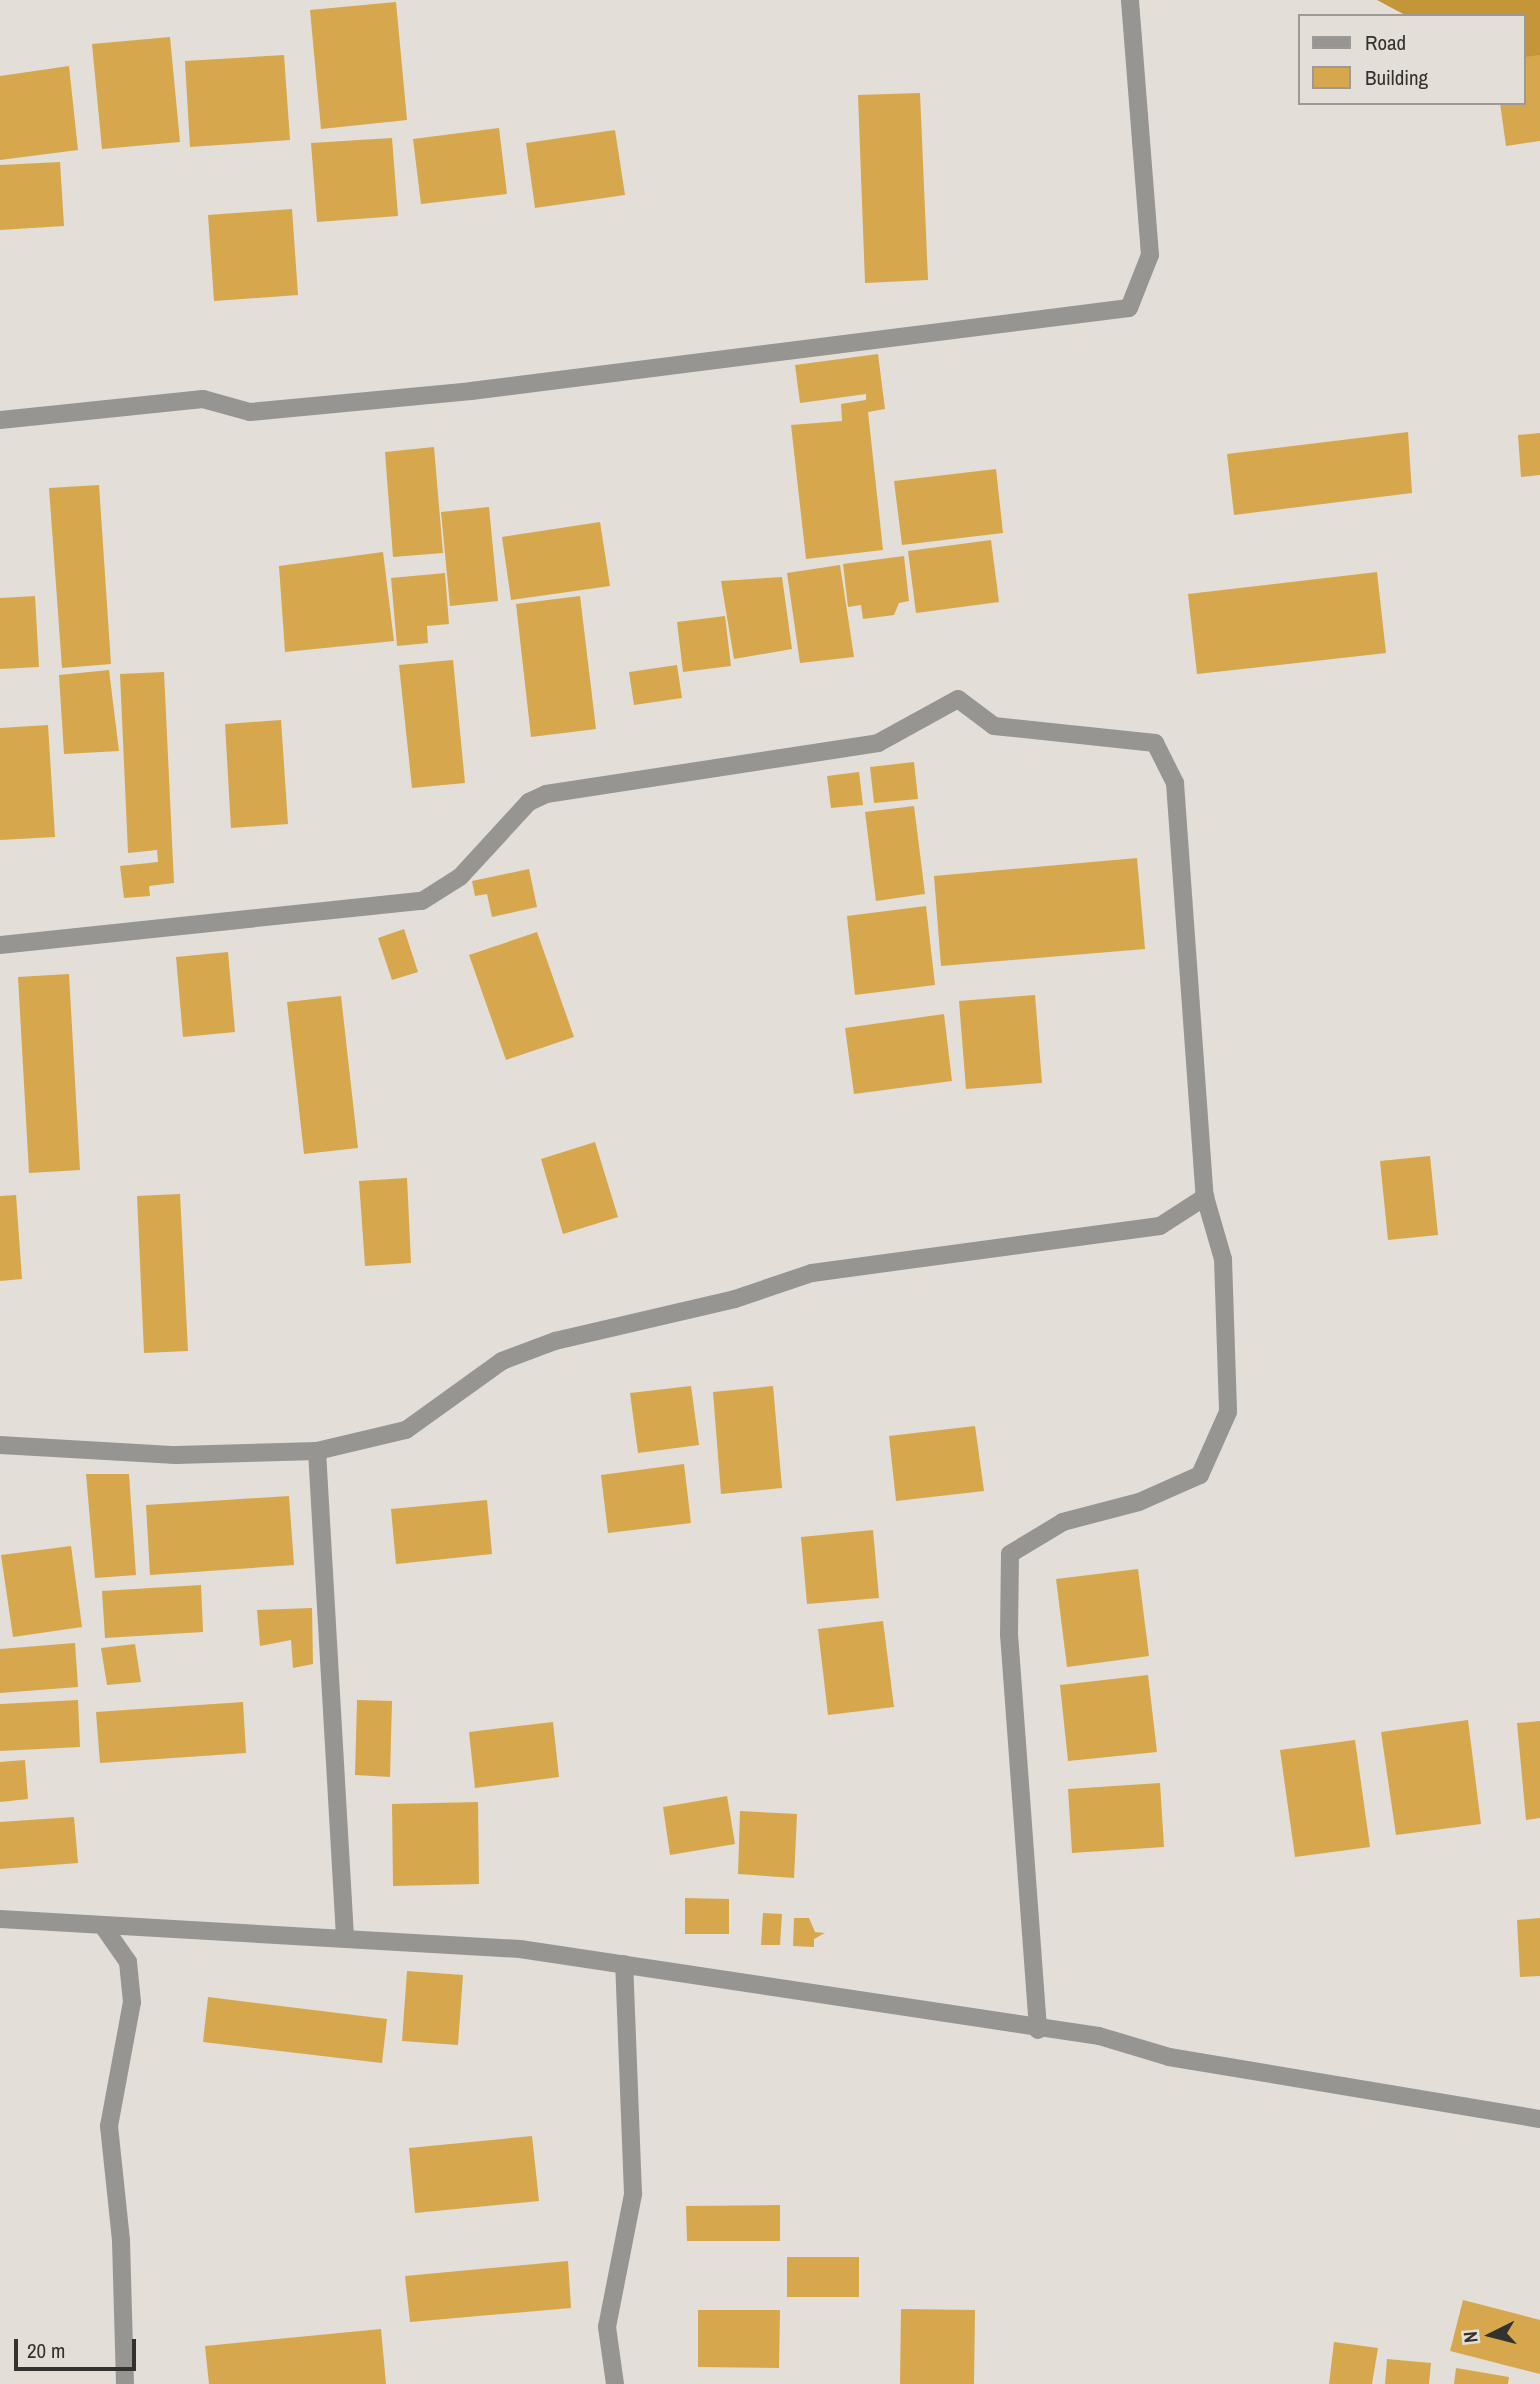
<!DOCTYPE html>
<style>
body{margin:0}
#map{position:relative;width:1540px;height:2384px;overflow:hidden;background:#e3ded7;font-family:"Archivo Narrow",sans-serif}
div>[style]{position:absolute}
.forest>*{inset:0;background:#c49539}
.building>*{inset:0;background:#d7a74e}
.minor>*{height:18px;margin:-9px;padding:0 9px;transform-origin:9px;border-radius:9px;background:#979592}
span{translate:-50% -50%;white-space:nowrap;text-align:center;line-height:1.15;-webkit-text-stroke:5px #e3ded7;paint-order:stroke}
.legend{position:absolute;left:1298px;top:14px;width:228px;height:91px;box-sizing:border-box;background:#e3ded7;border:2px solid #9d9994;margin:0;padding:9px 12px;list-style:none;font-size:21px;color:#33322f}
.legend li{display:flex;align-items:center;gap:14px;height:35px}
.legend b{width:35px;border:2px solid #9d9994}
.north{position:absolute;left:1456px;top:2300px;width:70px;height:70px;-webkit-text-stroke:5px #e3ded7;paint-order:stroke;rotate:264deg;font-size:19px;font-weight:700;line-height:28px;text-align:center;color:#33322f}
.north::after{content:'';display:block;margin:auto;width:24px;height:32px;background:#33322f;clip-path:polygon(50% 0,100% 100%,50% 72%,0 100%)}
.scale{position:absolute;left:14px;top:2339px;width:122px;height:32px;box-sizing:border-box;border:4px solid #33322f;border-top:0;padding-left:9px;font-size:21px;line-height:24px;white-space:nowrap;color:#33322f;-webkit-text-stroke:5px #e3ded7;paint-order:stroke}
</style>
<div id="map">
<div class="forest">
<i style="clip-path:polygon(1377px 0,1540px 0,1540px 104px,1524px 89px,1524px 16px,1407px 16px)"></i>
</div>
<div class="building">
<i style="clip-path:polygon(396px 2px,407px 120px,321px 129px,310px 10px)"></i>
<i style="clip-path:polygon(170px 37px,180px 142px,102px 149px,92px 44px)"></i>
<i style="clip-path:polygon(284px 55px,290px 140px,190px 147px,185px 61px)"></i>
<i style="clip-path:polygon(1540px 55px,1540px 141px,1506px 146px,1500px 103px,1524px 103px,1524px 57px)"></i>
<i style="clip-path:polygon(69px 66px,78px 150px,0 160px,0 76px)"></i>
<i style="clip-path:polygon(920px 93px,928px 280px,865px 283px,858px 95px)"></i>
<i style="clip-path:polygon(499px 128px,507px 194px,421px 204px,413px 139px)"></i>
<i style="clip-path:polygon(615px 130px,625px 195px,535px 208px,526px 143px)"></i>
<i style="clip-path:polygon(392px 138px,398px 216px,317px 222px,311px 143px)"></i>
<i style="clip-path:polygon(60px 162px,64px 226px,0 230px,0 165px)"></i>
<i style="clip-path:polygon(292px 209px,298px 295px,214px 301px,208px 215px)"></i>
<i style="clip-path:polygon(878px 354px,885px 409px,868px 412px,883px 550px,806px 559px,791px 425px,842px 421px,841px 404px,866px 400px,866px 394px,800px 403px,795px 365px)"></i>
<i style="clip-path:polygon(1408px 432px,1412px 493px,1234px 515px,1227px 454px)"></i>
<i style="clip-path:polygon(1540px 433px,1540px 475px,1521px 477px,1518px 435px)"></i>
<i style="clip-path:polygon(434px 447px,443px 553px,393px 557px,385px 452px)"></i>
<i style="clip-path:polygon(996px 469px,1003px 533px,902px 545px,894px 481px)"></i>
<i style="clip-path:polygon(99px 485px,111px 664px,62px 668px,49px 488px)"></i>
<i style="clip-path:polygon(489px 507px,498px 601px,450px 606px,441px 512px)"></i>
<i style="clip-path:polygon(600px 522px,610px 586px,511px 600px,502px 537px)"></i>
<i style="clip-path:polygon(991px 540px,999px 602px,916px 613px,908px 551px)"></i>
<i style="clip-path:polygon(383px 552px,394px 641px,285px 652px,279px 566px)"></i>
<i style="clip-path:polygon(904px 556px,909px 601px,899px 603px,894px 615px,863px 619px,861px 605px,848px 607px,843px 564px)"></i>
<i style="clip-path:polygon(840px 565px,854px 657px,800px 663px,787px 573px)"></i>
<i style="clip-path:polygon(1377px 572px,1386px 653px,1197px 674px,1188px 594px)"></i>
<i style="clip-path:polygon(445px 573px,449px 624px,427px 626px,428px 643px,397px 646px,391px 578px)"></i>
<i style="clip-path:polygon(782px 577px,792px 649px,734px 659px,721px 581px)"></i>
<i style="clip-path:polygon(35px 596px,39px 667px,0 669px,0 598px)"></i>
<i style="clip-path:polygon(580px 596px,596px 729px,531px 737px,516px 604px)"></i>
<i style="clip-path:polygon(725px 616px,731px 666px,683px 672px,677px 622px)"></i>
<i style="clip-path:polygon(453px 660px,465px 783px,412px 788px,399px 665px)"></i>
<i style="clip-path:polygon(677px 665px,682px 698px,634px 705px,629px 672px)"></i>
<i style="clip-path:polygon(109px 670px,119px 751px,64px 754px,59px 675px)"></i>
<i style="clip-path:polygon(164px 672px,174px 883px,149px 886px,150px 896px,124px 898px,120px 866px,158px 862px,157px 850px,128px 853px,120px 674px)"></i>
<i style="clip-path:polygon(281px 720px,288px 824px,231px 828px,225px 724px)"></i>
<i style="clip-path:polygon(48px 725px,55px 837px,0 840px,0 728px)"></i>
<i style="clip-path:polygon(914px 762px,918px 799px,874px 803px,870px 767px)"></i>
<i style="clip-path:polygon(859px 772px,863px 805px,831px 808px,827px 776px)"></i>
<i style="clip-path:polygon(914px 806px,925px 894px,876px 901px,865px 812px)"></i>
<i style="clip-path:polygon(1137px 858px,1145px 949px,941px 966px,934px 876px)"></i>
<i style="clip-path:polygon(529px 869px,537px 907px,492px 917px,487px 894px,475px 896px,472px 881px)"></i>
<i style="clip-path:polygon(926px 906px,935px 985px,855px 995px,847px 916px)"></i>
<i style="clip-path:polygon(404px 929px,418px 972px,392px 980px,378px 938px)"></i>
<i style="clip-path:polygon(537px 932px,574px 1037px,506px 1060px,469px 955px)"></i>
<i style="clip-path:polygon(228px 952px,235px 1032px,183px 1037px,176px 957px)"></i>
<i style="clip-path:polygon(69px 974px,80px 1170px,29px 1173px,18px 977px)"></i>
<i style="clip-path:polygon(1035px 995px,1042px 1083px,966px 1089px,959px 1001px)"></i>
<i style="clip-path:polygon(341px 996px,358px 1148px,304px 1154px,287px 1002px)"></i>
<i style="clip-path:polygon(944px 1014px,952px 1081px,854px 1094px,845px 1028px)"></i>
<i style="clip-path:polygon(595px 1142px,618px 1217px,563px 1234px,541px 1159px)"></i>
<i style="clip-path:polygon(1430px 1156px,1438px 1235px,1388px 1240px,1380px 1161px)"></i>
<i style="clip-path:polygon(407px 1178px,411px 1263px,365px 1266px,359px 1181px)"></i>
<i style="clip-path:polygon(180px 1194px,188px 1351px,144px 1353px,137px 1196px)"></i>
<i style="clip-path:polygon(16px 1195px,22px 1279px,0 1281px,0 1196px)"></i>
<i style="clip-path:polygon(691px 1386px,699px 1445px,638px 1453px,630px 1393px)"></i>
<i style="clip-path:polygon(773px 1386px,782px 1488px,721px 1494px,713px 1392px)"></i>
<i style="clip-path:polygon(975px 1426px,984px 1491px,896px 1501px,889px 1436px)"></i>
<i style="clip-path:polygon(684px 1464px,691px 1523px,608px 1533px,601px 1475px)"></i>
<i style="clip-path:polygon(86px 1474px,129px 1474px,136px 1575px,95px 1578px)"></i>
<i style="clip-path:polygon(289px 1496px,294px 1565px,150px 1575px,146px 1505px)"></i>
<i style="clip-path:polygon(487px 1500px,492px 1554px,396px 1564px,391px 1509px)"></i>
<i style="clip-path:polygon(873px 1530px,879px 1598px,807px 1604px,801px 1537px)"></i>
<i style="clip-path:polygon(71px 1546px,82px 1627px,13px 1637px,1px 1555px)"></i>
<i style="clip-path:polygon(1138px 1569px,1149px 1656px,1067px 1667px,1056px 1579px)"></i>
<i style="clip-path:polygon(201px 1585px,203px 1632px,105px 1638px,102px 1591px)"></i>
<i style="clip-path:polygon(312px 1608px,313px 1664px,293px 1668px,291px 1640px,260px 1646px,257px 1610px)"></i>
<i style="clip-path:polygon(883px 1621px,894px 1707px,828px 1715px,818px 1629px)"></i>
<i style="clip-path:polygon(75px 1643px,78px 1687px,0 1693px,0 1649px)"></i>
<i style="clip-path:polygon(135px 1644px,141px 1682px,107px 1685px,101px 1648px)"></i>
<i style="clip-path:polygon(1148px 1675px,1157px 1752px,1068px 1761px,1060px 1685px)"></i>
<i style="clip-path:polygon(78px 1700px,80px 1747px,0 1751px,0 1704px)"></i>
<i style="clip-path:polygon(357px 1700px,392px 1701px,390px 1777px,355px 1775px)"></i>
<i style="clip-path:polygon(243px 1702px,246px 1753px,100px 1763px,96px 1712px)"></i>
<i style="clip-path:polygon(1468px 1720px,1481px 1824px,1396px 1835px,1381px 1732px)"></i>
<i style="clip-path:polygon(1540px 1721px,1540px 1818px,1526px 1820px,1517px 1723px)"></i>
<i style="clip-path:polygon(553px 1722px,559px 1777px,475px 1788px,469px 1732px)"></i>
<i style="clip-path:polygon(1355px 1740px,1370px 1847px,1295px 1857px,1280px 1750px)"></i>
<i style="clip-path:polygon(25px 1760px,28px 1799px,0 1802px,0 1762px)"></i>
<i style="clip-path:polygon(1160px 1783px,1164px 1847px,1072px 1853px,1068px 1789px)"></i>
<i style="clip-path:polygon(727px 1796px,735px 1844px,670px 1855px,663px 1807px)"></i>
<i style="clip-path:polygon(478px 1802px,479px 1884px,393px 1886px,392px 1804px)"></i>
<i style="clip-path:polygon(740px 1811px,797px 1814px,794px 1878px,738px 1874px)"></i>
<i style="clip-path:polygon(74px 1817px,78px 1863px,0 1869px,0 1822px)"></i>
<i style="clip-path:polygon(685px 1898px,729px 1899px,729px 1934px,685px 1934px)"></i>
<i style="clip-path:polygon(763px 1913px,782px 1914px,780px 1945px,761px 1945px)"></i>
<i style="clip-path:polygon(794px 1918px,809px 1918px,815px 1932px,825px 1933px,814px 1939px,814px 1947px,793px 1946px)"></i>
<i style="clip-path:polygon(1540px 1918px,1540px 1976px,1520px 1977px,1517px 1920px)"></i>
<i style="clip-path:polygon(407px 1971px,463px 1975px,458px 2045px,402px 2041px)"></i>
<i style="clip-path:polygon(208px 1997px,387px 2019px,382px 2063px,203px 2042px)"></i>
<i style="clip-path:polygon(532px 2136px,539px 2201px,415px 2213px,409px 2148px)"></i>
<i style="clip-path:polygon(780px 2205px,780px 2241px,687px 2241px,686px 2206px)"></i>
<i style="clip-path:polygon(787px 2257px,859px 2257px,859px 2297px,787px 2297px)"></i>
<i style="clip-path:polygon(568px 2261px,571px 2308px,410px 2322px,405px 2276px)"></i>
<i style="clip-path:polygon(1463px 2300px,1540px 2320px,1540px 2374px,1450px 2351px)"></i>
<i style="clip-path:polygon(901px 2309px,975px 2310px,974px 2384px,900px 2384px)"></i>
<i style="clip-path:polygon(698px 2310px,780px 2310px,779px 2368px,698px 2367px)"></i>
<i style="clip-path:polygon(381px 2329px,386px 2384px,209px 2384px,205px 2346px)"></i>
<i style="clip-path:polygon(1334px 2342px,1378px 2348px,1372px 2384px,1329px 2384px)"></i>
<i style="clip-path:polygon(1387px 2359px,1431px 2363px,1429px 2384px,1385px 2384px)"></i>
<i style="clip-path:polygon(1456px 2368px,1509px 2377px,1508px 2384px,1454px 2384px)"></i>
</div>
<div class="minor">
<i style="left:0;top:420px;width:204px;rotate:-5.9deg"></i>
<i style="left:203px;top:399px;width:49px;rotate:15.5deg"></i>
<i style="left:250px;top:412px;width:222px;rotate:-5.4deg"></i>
<i style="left:471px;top:391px;width:663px;rotate:-7.19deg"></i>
<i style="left:1129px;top:308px;width:57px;rotate:-68.4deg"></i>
<i style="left:1150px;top:255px;width:256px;rotate:-94.5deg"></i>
<i style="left:0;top:945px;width:424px;rotate:-6deg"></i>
<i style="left:422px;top:901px;width:45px;rotate:-32.3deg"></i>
<i style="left:460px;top:877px;width:102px;rotate:-47.4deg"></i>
<i style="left:529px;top:802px;width:19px;rotate:-25deg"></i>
<i style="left:546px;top:794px;width:336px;rotate:-8.7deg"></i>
<i style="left:878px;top:743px;width:91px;rotate:-28.8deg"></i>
<i style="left:958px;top:699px;width:45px;rotate:36.9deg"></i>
<i style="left:994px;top:726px;width:162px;rotate:6deg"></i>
<i style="left:1155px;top:743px;width:45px;rotate:63.4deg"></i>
<i style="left:1175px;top:783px;width:415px;rotate:85.9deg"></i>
<i style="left:1205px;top:1197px;width:65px;rotate:73.8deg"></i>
<i style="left:1223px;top:1259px;width:153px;rotate:88.1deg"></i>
<i style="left:1228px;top:1412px;width:69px;rotate:114deg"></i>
<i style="left:1200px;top:1475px;width:67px;rotate:156.1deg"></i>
<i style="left:1139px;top:1502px;width:79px;rotate:165.3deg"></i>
<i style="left:1063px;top:1522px;width:62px;rotate:148.9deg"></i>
<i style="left:1010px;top:1554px;width:80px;rotate:90.7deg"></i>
<i style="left:1009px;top:1634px;width:397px;rotate:85.8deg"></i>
<i style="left:0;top:1445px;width:176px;rotate:3.3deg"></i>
<i style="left:176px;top:1455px;width:141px;rotate:-1.6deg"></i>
<i style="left:317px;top:1451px;width:91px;rotate:-13.3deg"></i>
<i style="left:406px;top:1430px;width:118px;rotate:-35.7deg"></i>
<i style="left:502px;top:1361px;width:57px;rotate:-20.7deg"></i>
<i style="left:555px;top:1341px;width:185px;rotate:-13.1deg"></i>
<i style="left:735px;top:1299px;width:81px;rotate:-18.7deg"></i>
<i style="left:812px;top:1273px;width:351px;rotate:-7.7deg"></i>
<i style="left:1160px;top:1226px;width:54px;rotate:-32.8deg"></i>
<i style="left:317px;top:1451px;width:486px;rotate:86.7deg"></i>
<i style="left:0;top:1919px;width:521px;rotate:3.3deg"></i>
<i style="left:520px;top:1949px;width:585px;rotate:8.55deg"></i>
<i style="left:1099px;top:2036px;width:73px;rotate:16.7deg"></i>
<i style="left:1169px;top:2057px;width:376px;rotate:9.5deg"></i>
<i style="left:103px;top:1926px;width:44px;rotate:55.2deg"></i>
<i style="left:128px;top:1962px;width:40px;rotate:84.3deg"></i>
<i style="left:132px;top:2002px;width:126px;rotate:100.5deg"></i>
<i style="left:109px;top:2126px;width:116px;rotate:84deg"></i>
<i style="left:121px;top:2241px;width:143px;rotate:88.4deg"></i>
<i style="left:615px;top:2384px;width:58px;rotate:-98deg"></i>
<i style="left:607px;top:2327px;width:136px;rotate:-78.9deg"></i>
<i style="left:633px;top:2194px;width:230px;rotate:-92.2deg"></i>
</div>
<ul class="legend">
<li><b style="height:9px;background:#979592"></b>Road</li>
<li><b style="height:19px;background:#d7a74e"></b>Building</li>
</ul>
<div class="north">N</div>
<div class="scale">20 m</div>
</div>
